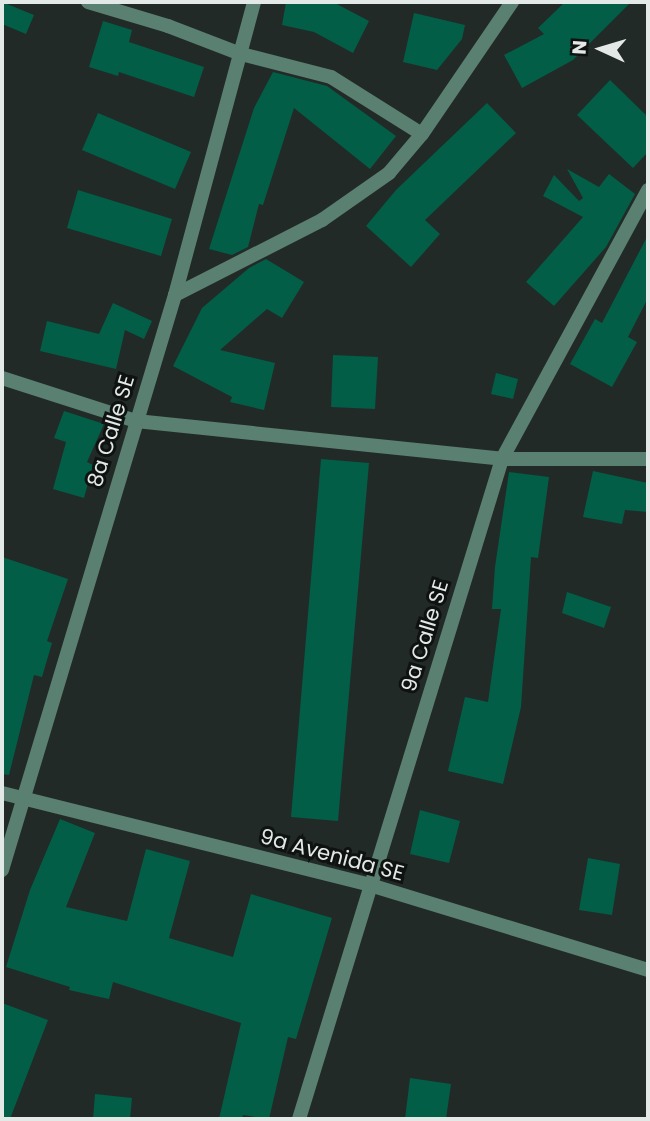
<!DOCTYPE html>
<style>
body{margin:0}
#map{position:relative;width:650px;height:1121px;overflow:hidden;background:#222a27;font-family:Poppins,sans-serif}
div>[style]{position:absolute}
.building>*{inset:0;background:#025e46}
.street>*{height:14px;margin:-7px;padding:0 7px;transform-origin:7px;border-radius:7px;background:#5a8071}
span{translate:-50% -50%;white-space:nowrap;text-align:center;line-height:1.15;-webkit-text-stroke:6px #0e1210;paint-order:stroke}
.street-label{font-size:21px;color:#e3e9e7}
.frame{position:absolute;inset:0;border:4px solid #e3e9e7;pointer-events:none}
.north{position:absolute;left:566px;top:14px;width:70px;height:70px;-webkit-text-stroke:5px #0e1210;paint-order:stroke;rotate:274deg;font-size:19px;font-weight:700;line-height:28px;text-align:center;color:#e3e9e7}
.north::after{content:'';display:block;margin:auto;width:24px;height:32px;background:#e3e9e7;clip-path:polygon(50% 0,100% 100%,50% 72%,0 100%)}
</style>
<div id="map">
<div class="building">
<i style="clip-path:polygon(2px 2px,34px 15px,26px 34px,2px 24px)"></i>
<i style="clip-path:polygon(286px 2px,333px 2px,369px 21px,353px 53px,314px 32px,282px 25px)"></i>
<i style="clip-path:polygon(565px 2px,631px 2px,573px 60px,522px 88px,504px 55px,544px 34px,538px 28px)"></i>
<i style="clip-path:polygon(414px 13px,465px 25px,462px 39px,437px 70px,403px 62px)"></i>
<i style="clip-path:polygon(103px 21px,132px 30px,129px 42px,204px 67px,194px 97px,119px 72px,118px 76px,89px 67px)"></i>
<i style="clip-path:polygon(273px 72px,327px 86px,396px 136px,370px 169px,294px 108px,263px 205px,259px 204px,248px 247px,232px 255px,209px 249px,254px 108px)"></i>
<i style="clip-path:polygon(610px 80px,648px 117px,648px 152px,633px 168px,577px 115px)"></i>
<i style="clip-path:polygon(487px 103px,516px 133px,425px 220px,440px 234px,411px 267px,366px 226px,396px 190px)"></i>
<i style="clip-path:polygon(98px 113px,191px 152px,175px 189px,82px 150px)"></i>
<i style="clip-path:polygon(567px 169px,599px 187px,609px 174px,635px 194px,606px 247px,554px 306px,526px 282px,583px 217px,543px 196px,554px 175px,579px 201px,583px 198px)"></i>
<i style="clip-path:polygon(78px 190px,172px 219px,161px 256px,67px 228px)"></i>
<i style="clip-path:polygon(648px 235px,648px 298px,628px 337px,637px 342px,612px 387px,570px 364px,595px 319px,602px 323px)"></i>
<i style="clip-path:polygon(266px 259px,304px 282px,282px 318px,267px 309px,220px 350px,275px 363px,264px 410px,230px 402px,232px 397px,173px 366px,202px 308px,249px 268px)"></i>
<i style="clip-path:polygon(113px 303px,152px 321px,144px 339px,125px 330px,116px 369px,40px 351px,47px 321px,99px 334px)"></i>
<i style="clip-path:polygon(333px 355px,378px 357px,375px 409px,331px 407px)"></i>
<i style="clip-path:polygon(496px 373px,518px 379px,513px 399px,491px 394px)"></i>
<i style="clip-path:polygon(64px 411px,104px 424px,87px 462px,93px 465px,84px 498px,53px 489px,66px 442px,54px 438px)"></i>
<i style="clip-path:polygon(321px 459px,369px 463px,338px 821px,291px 817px)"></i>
<i style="clip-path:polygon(593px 471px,648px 483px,648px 512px,625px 510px,622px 524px,583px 517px)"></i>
<i style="clip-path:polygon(509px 472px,549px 477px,538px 558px,531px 557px,521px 707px,503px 784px,448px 771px,465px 697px,488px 702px,501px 609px,492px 609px,495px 567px)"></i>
<i style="clip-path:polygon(2px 557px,68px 579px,47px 641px,52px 643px,42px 677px,34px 675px,9px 775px,2px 774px)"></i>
<i style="clip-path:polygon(567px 592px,611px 607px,604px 628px,562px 613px)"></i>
<i style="clip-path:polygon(420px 810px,460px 821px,449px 863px,410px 854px)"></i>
<i style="clip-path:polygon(60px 819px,95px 833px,66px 907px,127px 921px,146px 849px,190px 861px,169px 938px,233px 957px,251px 894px,332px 918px,296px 1039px,288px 1037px,269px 1119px,243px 1115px,242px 1119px,219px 1119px,241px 1023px,113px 982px,109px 999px,69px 990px,70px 987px,6px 967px,30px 890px)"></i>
<i style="clip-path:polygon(588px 858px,620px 864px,612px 915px,579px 910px)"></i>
<i style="clip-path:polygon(2px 1003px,48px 1020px,10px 1119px,2px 1119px)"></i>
<i style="clip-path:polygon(410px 1078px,451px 1084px,446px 1119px,405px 1119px)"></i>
<i style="clip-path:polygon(95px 1094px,132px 1098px,130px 1119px,93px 1119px)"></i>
</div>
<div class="street">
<i style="left:88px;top:2px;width:84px;rotate:16.7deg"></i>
<i style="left:168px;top:26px;width:78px;rotate:21deg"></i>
<i style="left:241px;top:54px;width:93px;rotate:14.3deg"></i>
<i style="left:331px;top:77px;width:107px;rotate:32.1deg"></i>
<i style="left:175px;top:295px;width:165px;rotate:-27deg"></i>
<i style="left:322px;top:220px;width:82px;rotate:-35deg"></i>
<i style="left:389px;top:173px;width:51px;rotate:-49.8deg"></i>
<i style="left:422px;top:134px;width:160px;rotate:-55.7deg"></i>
<i style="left:2px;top:378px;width:141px;rotate:17.8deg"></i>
<i style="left:136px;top:421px;width:368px;rotate:5.9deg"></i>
<i style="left:502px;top:459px;width:146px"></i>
<i style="left:2px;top:793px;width:379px;rotate:14deg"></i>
<i style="left:370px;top:885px;width:291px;rotate:17deg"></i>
<i style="left:2px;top:870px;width:600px;rotate:-73.26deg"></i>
<i style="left:175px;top:295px;width:303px;rotate:-74.9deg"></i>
<i style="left:299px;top:1119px;width:691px;rotate:-72.9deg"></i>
<i style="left:502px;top:459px;width:306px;rotate:-61.5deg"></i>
</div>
<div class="street-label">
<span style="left:111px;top:431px;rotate:-73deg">8a Calle SE</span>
<span style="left:425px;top:636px;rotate:-73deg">9a Calle SE</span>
<span style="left:332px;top:855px;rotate:15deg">9a Avenida SE</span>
</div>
<div class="frame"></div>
<div class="north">N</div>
</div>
